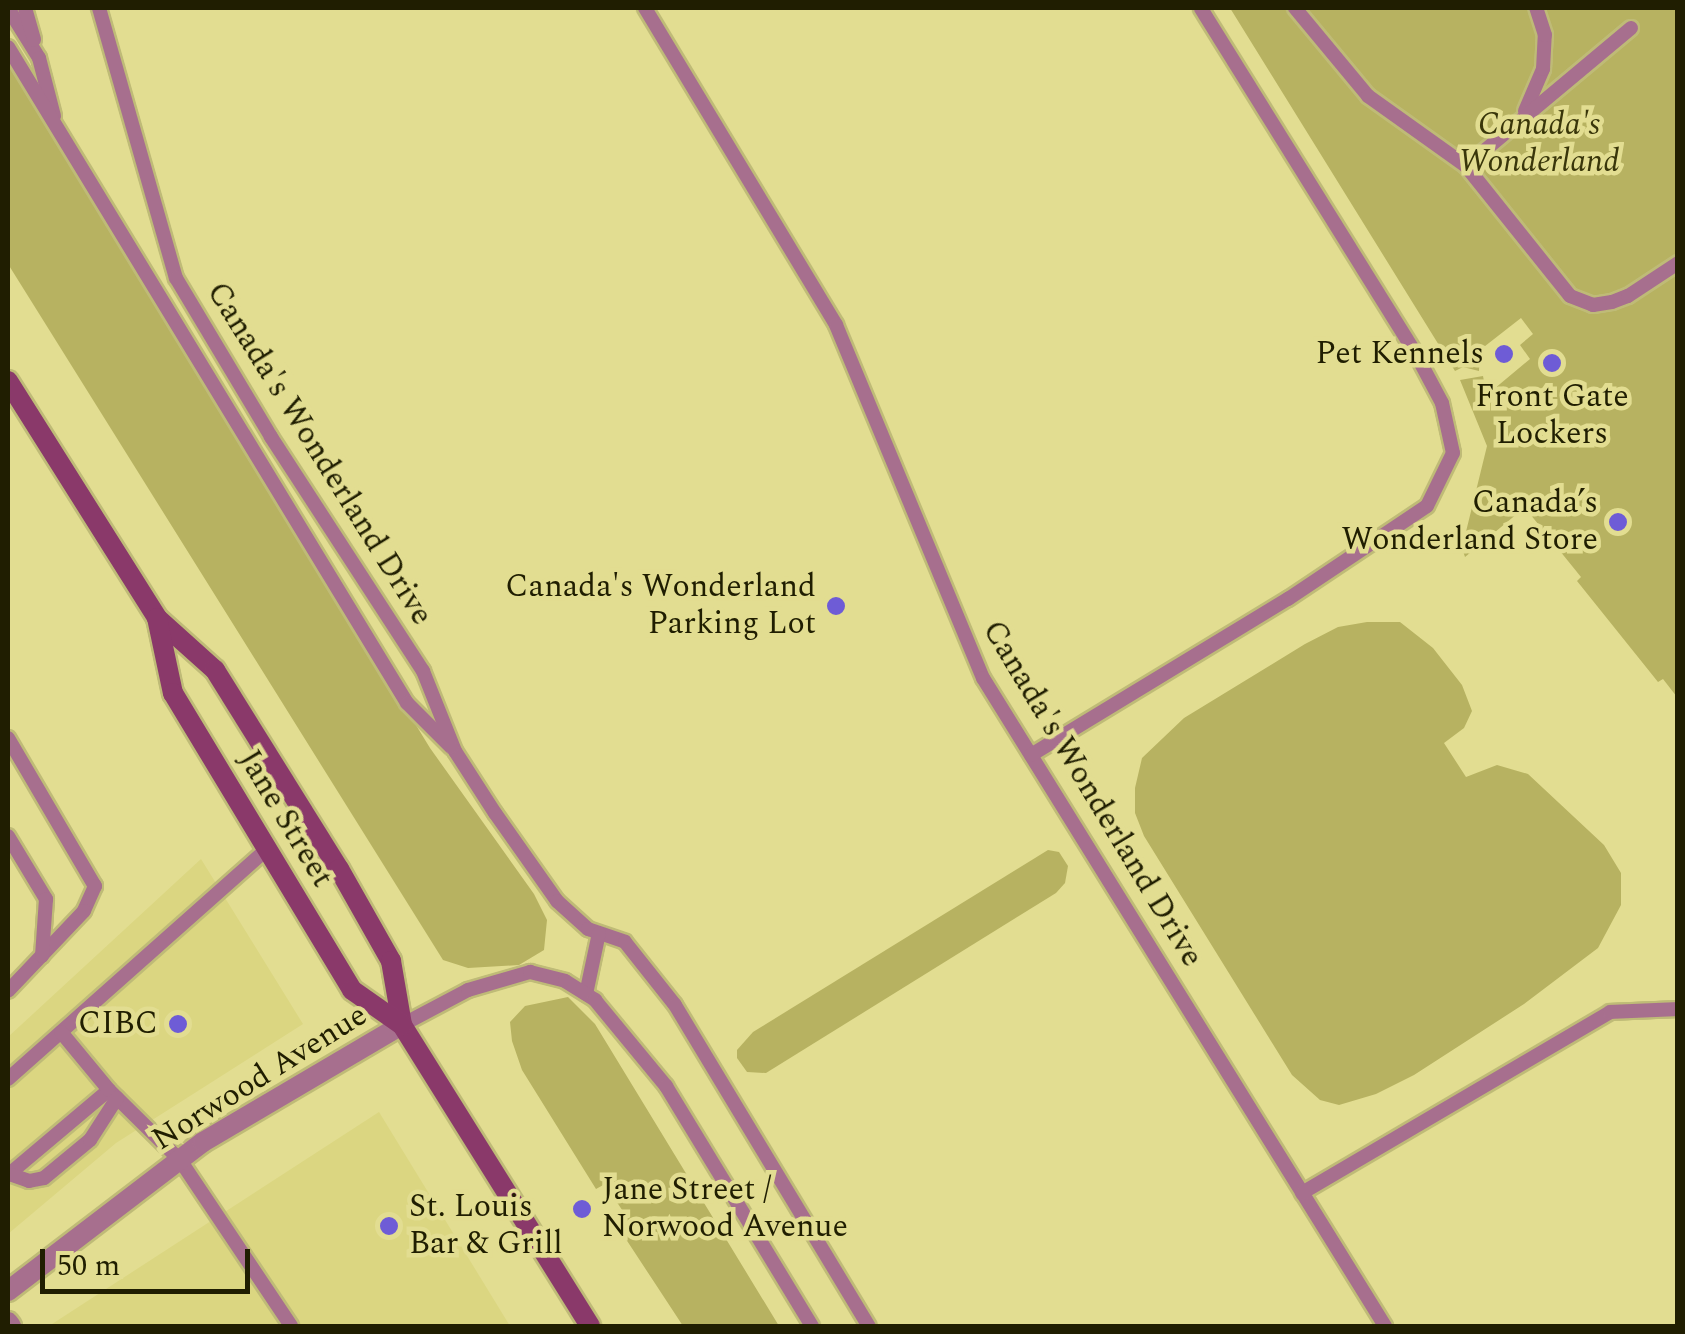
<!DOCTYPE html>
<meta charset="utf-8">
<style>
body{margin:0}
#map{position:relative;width:1685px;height:1334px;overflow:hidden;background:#e2dd91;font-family:Spectral,serif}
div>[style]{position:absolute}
.built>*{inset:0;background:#dbd681}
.green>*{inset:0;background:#b7b261}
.roads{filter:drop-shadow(2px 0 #bfbb77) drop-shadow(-2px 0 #bfbb77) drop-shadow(0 2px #bfbb77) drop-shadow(0 -2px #bfbb77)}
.lane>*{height:14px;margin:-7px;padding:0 7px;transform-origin:7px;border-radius:7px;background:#a76f8e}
.street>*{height:20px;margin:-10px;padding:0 10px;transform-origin:10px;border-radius:10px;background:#a76f8e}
.secondary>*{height:20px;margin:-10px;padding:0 10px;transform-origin:10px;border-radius:10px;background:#8a396a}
.dots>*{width:28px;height:28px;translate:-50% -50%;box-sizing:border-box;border:5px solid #e2dd91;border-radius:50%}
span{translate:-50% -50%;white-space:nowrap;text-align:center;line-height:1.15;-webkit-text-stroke:9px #e2dd91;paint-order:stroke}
.park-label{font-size:32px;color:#39360a;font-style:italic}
.poi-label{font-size:32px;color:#201e01}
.right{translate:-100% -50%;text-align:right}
.left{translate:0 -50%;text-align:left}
.street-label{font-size:32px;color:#201e01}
.frame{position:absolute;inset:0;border:10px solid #201e01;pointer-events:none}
.scale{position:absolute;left:40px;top:1249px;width:210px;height:45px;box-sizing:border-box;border:5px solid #201e01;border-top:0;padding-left:12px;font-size:30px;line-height:35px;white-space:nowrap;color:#201e01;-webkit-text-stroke:8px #e2dd91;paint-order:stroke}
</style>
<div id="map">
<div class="built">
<i style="clip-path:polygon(201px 859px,303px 1024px,116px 1143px,8px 1234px,8px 1037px)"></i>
<i style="clip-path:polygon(379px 1112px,510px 1326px,49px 1326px)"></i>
</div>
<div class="green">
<i style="clip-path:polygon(1230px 8px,1677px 8px,1677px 697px,1663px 679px,1658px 682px,1577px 581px,1581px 577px,1517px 498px,1510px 504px,1518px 513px,1465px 557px,1462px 548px,1487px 446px,1460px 380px,1483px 376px,1486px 392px,1494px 389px,1530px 359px,1520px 345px,1533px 334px,1521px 318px,1480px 350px,1479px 371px,1463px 367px,1455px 371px)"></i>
<i style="clip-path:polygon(8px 58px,430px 748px,534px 894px,547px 920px,544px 950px,519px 965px,468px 968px,443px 960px,8px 264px)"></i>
<i style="clip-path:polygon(1367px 622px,1400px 622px,1433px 648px,1462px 685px,1472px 711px,1464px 728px,1444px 743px,1466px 777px,1497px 765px,1528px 774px,1604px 845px,1621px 873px,1621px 905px,1598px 948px,1524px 1004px,1414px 1075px,1376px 1094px,1339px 1105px,1320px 1100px,1292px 1075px,1144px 836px,1135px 813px,1135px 788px,1142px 758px,1184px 718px,1305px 644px,1338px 627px)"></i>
<i style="clip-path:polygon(1048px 850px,1059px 852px,1068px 866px,1065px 883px,1056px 893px,766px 1073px,747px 1072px,737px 1058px,737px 1050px,753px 1032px)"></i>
<i style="clip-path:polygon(568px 997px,595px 1024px,779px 1326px,683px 1326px,616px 1224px,626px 1216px,605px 1184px,596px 1189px,522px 1070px,512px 1041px,510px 1022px,525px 1006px)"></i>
</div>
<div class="roads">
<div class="lane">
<i style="left:8px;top:8px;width:59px;rotate:58.2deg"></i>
<i style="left:39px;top:58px;width:60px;rotate:75.5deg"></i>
<i style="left:25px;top:8px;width:33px;rotate:74deg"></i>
<i style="left:99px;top:8px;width:281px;rotate:74.1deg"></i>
<i style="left:176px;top:278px;width:185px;rotate:59.1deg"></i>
<i style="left:271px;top:437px;width:279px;rotate:57deg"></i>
<i style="left:423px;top:671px;width:86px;rotate:68.2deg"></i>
<i style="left:455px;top:751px;width:74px;rotate:57.2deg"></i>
<i style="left:495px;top:813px;width:108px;rotate:54.8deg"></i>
<i style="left:557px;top:901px;width:42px;rotate:42.1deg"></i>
<i style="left:588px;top:929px;width:39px;rotate:19deg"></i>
<i style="left:625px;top:942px;width:80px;rotate:51.6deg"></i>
<i style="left:675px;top:1005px;width:375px;rotate:58.9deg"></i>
<i style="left:645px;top:8px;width:370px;rotate:58.9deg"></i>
<i style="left:836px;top:325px;width:382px;rotate:67.4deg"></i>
<i style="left:983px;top:678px;width:763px;rotate:58.19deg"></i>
<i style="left:1295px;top:8px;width:114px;rotate:50.3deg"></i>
<i style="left:1368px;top:96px;width:120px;rotate:35.5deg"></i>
<i style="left:1466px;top:166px;width:166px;rotate:51.3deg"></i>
<i style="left:1570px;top:296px;width:25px;rotate:21deg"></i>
<i style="left:1593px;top:305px;width:19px;rotate:-9deg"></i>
<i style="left:1612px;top:302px;width:17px;rotate:-21deg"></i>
<i style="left:1628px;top:296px;width:60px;rotate:-33.4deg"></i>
<i style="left:8px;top:47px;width:768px;rotate:58.69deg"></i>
<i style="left:407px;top:703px;width:62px;rotate:45deg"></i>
<i style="left:1525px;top:111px;width:46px;rotate:-66.8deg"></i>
<i style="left:1543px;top:69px;width:34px;rotate:-87deg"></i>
<i style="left:1545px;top:35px;width:28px;rotate:-108deg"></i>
<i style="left:1466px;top:166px;width:215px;rotate:-39.9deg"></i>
<i style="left:8px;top:738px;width:172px;rotate:59.6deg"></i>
<i style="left:95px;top:886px;width:27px;rotate:114deg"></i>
<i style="left:84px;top:911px;width:110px;rotate:133.5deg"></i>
<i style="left:1031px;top:755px;width:301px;rotate:-31.3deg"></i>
<i style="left:1288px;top:599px;width:167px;rotate:-33.8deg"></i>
<i style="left:1427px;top:506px;width:59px;rotate:-63.9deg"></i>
<i style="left:1453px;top:453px;width:51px;rotate:-102.4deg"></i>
<i style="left:1442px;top:403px;width:55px;rotate:-118deg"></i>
<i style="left:1416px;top:354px;width:407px;rotate:-121.9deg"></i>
<i style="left:8px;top:836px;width:74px;rotate:58.9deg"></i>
<i style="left:46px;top:899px;width:57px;rotate:94deg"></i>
<i style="left:586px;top:994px;width:62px;rotate:-78deg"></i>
<i style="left:402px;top:1025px;width:75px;rotate:-27.9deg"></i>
<i style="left:468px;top:990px;width:65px;rotate:-16.2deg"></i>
<i style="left:530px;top:972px;width:36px;rotate:14deg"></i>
<i style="left:565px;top:981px;width:36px;rotate:32deg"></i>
<i style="left:595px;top:1000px;width:112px;rotate:50.5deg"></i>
<i style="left:666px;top:1086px;width:281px;rotate:58.7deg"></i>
<i style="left:8px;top:1079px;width:346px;rotate:-41.6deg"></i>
<i style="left:109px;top:1090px;width:100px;rotate:44.6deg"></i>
<i style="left:180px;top:1160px;width:200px;rotate:56.2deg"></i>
<i style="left:8px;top:1175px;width:132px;rotate:-40.1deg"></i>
<i style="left:109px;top:1090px;width:75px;rotate:-129.6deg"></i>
<i style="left:12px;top:1175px;width:18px;rotate:19deg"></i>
<i style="left:29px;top:1181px;width:15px;rotate:-11deg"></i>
<i style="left:44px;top:1178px;width:60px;rotate:-39.6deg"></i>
<i style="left:90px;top:1140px;width:50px;rotate:-57.3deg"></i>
<i style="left:1302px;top:1193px;width:357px;rotate:-30.4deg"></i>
<i style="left:1610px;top:1012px;width:68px;rotate:-2.5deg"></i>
</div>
<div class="street">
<i style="left:8px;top:1291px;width:245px;rotate:-37.4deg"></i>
<i style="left:203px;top:1142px;width:231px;rotate:-30.5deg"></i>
<i style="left:8px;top:1322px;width:5px;rotate:53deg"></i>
</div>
<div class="secondary">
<i style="left:8px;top:381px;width:280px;rotate:57.8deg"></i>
<i style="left:157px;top:618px;width:78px;rotate:41.9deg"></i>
<i style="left:215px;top:670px;width:234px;rotate:58.1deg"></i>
<i style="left:339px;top:869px;width:106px;rotate:60.5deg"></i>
<i style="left:391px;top:961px;width:65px;rotate:80.2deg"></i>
<i style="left:402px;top:1025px;width:355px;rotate:58deg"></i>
<i style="left:157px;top:618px;width:77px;rotate:78deg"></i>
<i style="left:173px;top:693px;width:347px;rotate:58.9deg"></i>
<i style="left:352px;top:990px;width:61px;rotate:35deg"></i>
</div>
</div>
<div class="dots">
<i style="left:1504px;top:354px;background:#6e5cd6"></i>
<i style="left:1552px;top:363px;background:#6e5cd6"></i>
<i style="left:1618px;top:522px;background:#6e5cd6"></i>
<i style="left:836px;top:606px;background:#6e5cd6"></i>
<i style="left:178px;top:1024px;background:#6e5cd6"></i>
<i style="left:582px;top:1209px;background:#6e5cd6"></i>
<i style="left:389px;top:1226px;background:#6e5cd6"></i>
</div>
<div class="park-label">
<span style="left:1539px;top:144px">Canada's<br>Wonderland</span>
</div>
<div class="poi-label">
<span class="right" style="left:1484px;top:354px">Pet Kennels</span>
<span style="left:1552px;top:416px">Front Gate<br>Lockers</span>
<span class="right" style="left:1598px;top:522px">Canada’s<br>Wonderland Store</span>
<span class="right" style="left:816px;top:606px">Canada's Wonderland<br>Parking Lot</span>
<span class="right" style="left:158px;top:1024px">CIBC</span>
<span class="left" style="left:602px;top:1209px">Jane Street /<br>Norwood Avenue</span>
<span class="left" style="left:409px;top:1226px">St. Louis<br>Bar &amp; Grill</span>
</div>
<div class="street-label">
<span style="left:319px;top:454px;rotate:58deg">Canada's Wonderland Drive</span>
<span style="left:1092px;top:794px;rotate:59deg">Canada's Wonderland Drive</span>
<span style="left:285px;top:819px;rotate:59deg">Jane Street</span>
<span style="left:260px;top:1078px;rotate:-32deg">Norwood Avenue</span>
</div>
<div class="frame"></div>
<div class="scale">50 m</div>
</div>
